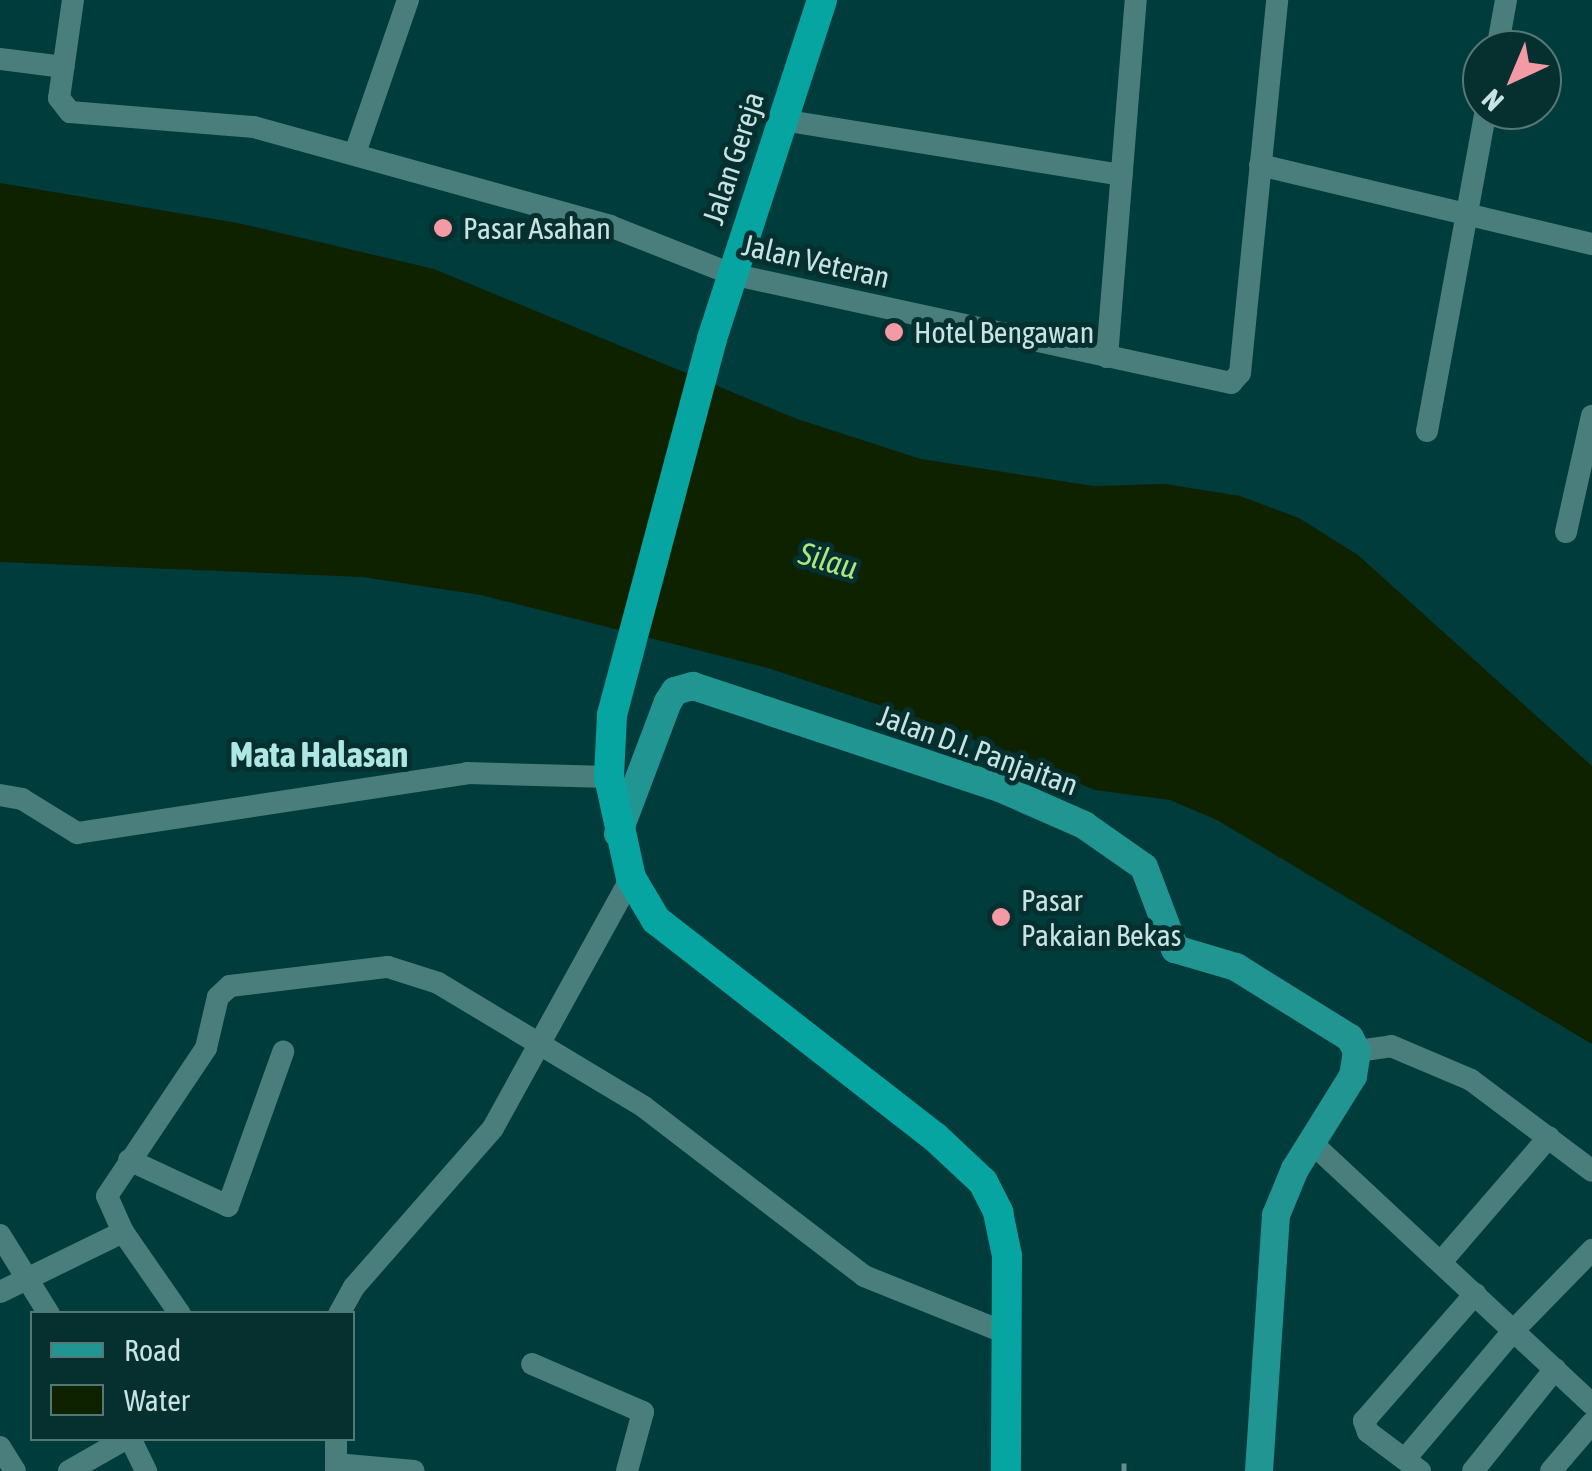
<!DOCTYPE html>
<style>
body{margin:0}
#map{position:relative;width:1592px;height:1471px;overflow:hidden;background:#003c3b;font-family:"Asap Condensed",sans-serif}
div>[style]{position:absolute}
.water>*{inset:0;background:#0e2200}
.minor>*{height:22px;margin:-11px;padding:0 11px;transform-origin:11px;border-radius:11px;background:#497e7c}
.major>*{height:28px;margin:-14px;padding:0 14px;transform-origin:14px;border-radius:14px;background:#219592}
.highway>*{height:30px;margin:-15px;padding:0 15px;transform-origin:15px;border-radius:15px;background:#07a5a1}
.rail>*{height:5px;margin-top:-2.5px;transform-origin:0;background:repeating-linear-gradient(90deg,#628e8c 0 20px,transparent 0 30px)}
.dots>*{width:28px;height:28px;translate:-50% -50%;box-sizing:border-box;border:5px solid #05302f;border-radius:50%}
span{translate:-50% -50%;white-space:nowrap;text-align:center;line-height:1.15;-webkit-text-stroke:10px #05302f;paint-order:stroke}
.street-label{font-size:30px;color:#c8e3e1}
.poi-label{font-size:30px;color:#c8e3e1}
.left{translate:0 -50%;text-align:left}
.water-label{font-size:32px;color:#ade67e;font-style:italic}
.quarter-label{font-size:35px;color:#afe7e4;font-weight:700}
.legend{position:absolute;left:30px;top:1311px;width:325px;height:130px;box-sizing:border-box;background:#05302f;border:2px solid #537876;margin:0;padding:12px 18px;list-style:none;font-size:30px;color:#c8e3e1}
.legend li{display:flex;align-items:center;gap:20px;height:50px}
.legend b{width:50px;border:2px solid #537876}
.north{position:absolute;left:1462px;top:30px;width:100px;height:100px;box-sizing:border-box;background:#05302f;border:2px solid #537876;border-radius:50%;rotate:224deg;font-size:28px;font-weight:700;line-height:40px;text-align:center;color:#c8e3e1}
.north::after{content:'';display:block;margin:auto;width:35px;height:45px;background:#f49aa5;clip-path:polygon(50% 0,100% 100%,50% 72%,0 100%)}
</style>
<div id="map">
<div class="water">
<i style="clip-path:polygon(0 183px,238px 223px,434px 269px,797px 419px,921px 459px,1093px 486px,1165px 484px,1240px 496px,1299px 518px,1358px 555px,1592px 766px,1592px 1044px,1217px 820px,1170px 800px,1095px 790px,933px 723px,768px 668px,481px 595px,362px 577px,0 562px)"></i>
</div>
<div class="minor">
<i style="left:73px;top:0;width:99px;rotate:98.1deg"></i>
<i style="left:59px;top:98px;width:18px;rotate:52deg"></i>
<i style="left:70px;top:112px;width:185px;rotate:4.7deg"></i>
<i style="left:254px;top:127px;width:370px;rotate:15.5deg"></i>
<i style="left:610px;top:226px;width:130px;rotate:21.6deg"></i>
<i style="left:731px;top:274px;width:512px;rotate:12.3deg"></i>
<i style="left:1231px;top:383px;width:13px;rotate:-48deg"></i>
<i style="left:1240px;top:373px;width:375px;rotate:-84.3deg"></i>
<i style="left:1497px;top:50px;width:51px;rotate:-79.8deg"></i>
<i style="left:0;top:59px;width:64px;rotate:7.2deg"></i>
<i style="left:782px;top:120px;width:344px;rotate:9.2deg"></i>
<i style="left:355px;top:153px;width:162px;rotate:-70.9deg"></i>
<i style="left:1260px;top:165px;width:341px;rotate:13.4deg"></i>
<i style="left:1107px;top:357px;width:358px;rotate:-85.4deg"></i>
<i style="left:1427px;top:431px;width:326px;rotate:-79.6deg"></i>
<i style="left:1566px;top:532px;width:119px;rotate:-77.4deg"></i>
<i style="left:0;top:795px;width:22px;rotate:10deg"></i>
<i style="left:22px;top:799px;width:65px;rotate:31.7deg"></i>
<i style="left:77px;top:833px;width:395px;rotate:-8.7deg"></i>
<i style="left:467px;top:773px;width:142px;rotate:1.6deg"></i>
<i style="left:1357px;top:1051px;width:34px;rotate:-8deg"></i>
<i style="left:1391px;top:1046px;width:87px;rotate:23deg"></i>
<i style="left:1471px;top:1080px;width:151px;rotate:36.9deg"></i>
<i style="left:1313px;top:1144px;width:381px;rotate:43deg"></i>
<i style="left:129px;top:1160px;width:109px;rotate:24.9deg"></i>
<i style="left:228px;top:1206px;width:164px;rotate:-70.3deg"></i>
<i style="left:0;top:1235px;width:93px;rotate:58.2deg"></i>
<i style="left:1441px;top:1262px;width:165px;rotate:-49.2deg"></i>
<i style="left:0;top:1292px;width:137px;rotate:-26deg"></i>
<i style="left:180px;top:1314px;width:100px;rotate:-124.8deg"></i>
<i style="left:123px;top:1232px;width:39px;rotate:-114deg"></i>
<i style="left:107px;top:1196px;width:178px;rotate:-56.2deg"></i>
<i style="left:206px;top:1048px;width:52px;rotate:-76.8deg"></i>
<i style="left:218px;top:997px;width:16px;rotate:-43deg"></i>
<i style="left:230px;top:986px;width:159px;rotate:-6.9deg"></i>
<i style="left:388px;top:967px;width:52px;rotate:17.7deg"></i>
<i style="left:438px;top:983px;width:240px;rotate:31deg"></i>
<i style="left:644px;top:1107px;width:277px;rotate:37.5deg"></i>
<i style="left:864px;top:1276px;width:153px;rotate:21.9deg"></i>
<i style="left:339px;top:1314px;width:31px;rotate:-61deg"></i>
<i style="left:354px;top:1287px;width:211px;rotate:-48.8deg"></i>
<i style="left:493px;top:1128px;width:286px;rotate:-61.1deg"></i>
<i style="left:532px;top:1364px;width:121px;rotate:23.4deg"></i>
<i style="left:643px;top:1412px;width:61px;rotate:105.2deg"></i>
<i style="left:130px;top:1438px;width:37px;rotate:64deg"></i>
<i style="left:336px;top:1438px;width:33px;rotate:90deg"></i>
<i style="left:0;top:1447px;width:28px;rotate:58deg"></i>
<i style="left:1405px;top:1459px;width:169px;rotate:-49.8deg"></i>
<i style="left:1514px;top:1330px;width:112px;rotate:-45.7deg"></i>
<i style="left:336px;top:1464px;width:78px;rotate:5.1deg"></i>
<i style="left:69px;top:1471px;width:67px;rotate:-29.6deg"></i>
<i style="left:1420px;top:1471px;width:65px;rotate:-143.1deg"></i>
<i style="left:1368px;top:1432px;width:12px;rotate:-110deg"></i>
<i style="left:1364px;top:1421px;width:169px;rotate:-48.8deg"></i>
<i style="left:1473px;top:1471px;width:131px;rotate:-51.2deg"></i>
<i style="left:1551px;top:1471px;width:63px;rotate:-49.5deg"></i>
</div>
<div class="major">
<i style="left:618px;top:834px;width:141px;rotate:-69.3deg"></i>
<i style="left:668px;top:702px;width:13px;rotate:-58deg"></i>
<i style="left:675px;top:691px;width:19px;rotate:-16deg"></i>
<i style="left:693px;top:686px;width:326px;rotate:18.4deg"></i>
<i style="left:1002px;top:789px;width:90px;rotate:23.7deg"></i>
<i style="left:1084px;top:825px;width:73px;rotate:35deg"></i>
<i style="left:1144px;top:867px;width:88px;rotate:69.3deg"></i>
<i style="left:1175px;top:949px;width:64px;rotate:16.4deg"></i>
<i style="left:1236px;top:967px;width:134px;rotate:31.9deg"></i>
<i style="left:1350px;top:1038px;width:15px;rotate:62deg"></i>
<i style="left:1357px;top:1051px;width:25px;rotate:99deg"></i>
<i style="left:1353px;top:1076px;width:110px;rotate:121.9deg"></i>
<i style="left:1295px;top:1169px;width:50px;rotate:112.4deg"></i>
<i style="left:1276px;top:1215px;width:257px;rotate:93.8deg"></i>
</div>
<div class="highway">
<i style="left:822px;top:0;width:356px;rotate:108deg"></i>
<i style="left:712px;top:339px;width:389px;rotate:104.9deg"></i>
<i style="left:612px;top:715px;width:62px;rotate:92.8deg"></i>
<i style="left:609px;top:777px;width:103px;rotate:77.7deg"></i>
<i style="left:631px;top:878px;width:49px;rotate:59.2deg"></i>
<i style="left:656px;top:920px;width:353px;rotate:37.9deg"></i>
<i style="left:935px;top:1137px;width:66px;rotate:43.2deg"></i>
<i style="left:983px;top:1182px;width:34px;rotate:63deg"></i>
<i style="left:998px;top:1212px;width:45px;rotate:78.4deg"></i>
<i style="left:1007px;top:1256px;width:215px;rotate:90.3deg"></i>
</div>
<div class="rail">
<i style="left:1124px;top:1471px;width:8px;rotate:-90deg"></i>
</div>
<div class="dots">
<i style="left:443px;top:228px;background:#f49aa5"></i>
<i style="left:894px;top:332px;background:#f49aa5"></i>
<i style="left:1001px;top:917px;background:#f49aa5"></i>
</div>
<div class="street-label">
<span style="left:733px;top:158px;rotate:-72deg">Jalan Gereja</span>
<span style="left:816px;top:261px;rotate:13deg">Jalan Veteran</span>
<span style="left:978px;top:750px;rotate:20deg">Jalan D.I. Panjaitan</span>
</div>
<div class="poi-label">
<span class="left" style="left:463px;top:228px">Pasar Asahan</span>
<span class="left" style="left:914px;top:332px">Hotel Bengawan</span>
<span class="left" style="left:1021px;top:917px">Pasar<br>Pakaian Bekas</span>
</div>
<div class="water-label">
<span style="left:828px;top:561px;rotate:16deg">Silau</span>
</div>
<div class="quarter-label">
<span style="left:319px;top:754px">Mata Halasan</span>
</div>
<ul class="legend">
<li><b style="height:12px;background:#219592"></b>Road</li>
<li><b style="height:28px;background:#0e2200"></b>Water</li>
</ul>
<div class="north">N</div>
</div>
